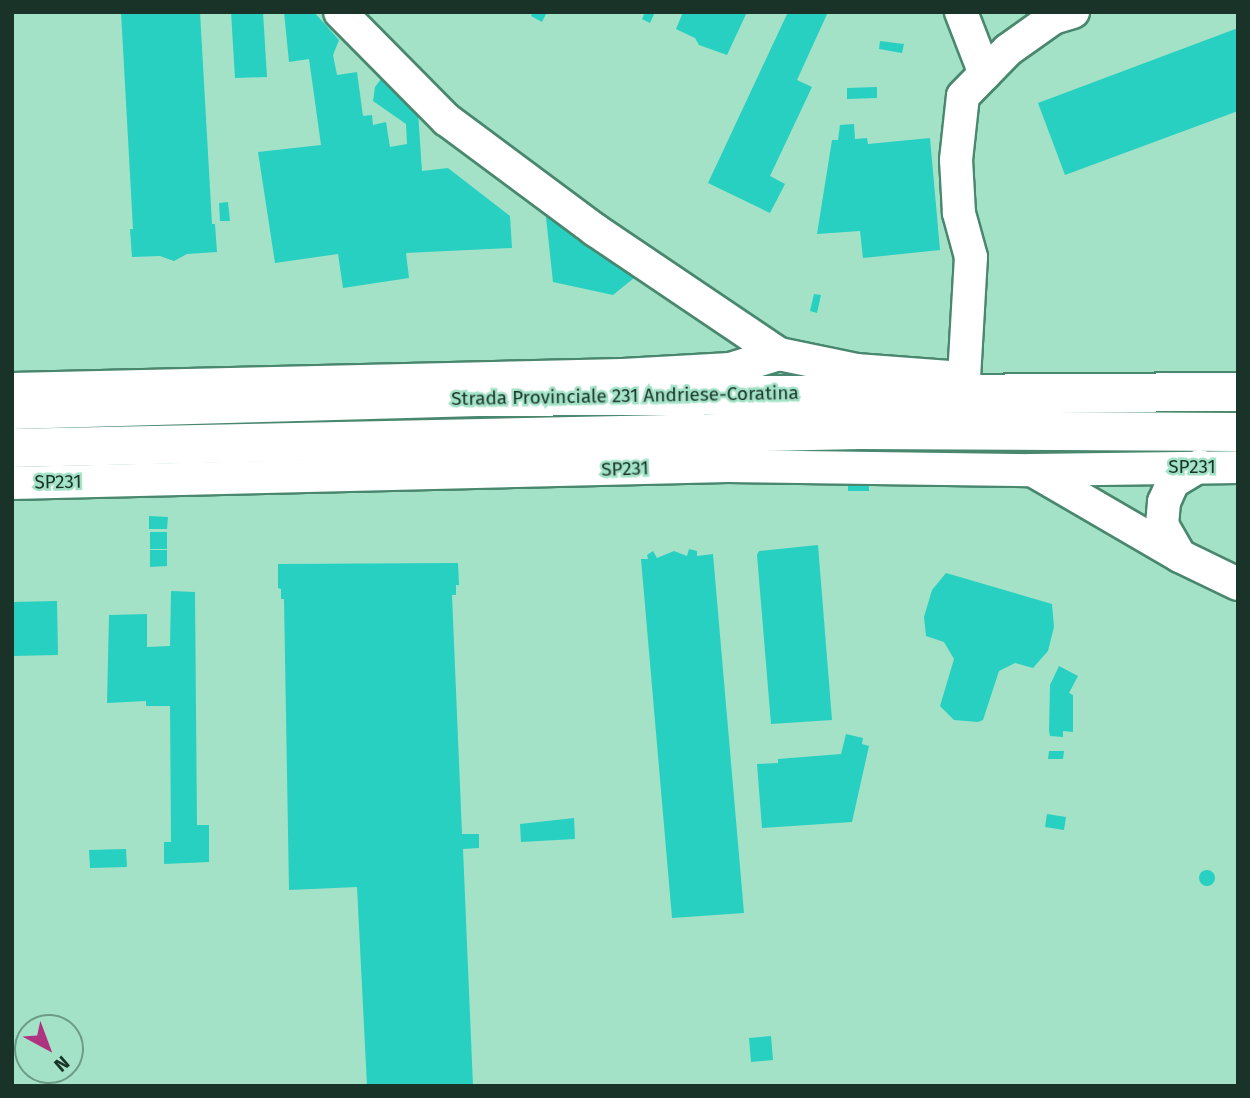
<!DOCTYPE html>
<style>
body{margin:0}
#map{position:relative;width:1250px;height:1098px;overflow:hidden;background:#a3e2c7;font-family:"Fira Sans",sans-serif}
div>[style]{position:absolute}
.building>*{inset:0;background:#28d0c2}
.round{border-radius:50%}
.roads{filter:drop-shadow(2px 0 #49876e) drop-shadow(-2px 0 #49876e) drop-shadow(0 2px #49876e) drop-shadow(0 -2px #49876e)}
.minor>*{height:32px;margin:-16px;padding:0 16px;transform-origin:16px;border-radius:16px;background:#fff}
.highway>*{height:38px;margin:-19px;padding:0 19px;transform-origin:19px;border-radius:19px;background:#fff}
span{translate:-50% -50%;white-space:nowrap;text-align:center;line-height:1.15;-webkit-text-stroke:5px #a3e2c7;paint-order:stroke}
.street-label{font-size:19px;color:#193329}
.frame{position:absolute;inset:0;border:14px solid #193329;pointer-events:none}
.north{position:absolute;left:14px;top:1014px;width:70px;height:70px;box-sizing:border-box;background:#a3e2c7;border:2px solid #6c9c88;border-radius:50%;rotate:139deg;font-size:19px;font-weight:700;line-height:28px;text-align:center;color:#193329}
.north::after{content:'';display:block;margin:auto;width:24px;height:32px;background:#b03382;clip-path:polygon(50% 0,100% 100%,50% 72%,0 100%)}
</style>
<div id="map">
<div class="building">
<i style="clip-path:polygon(121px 12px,200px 12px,212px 224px,215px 224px,217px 252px,187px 254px,174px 261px,160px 256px,132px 257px,130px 229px,133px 229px)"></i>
<i style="clip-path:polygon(231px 12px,263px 12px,267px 77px,235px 78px)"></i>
<i style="clip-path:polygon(284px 12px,314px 12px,339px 40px,333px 55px,337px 75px,357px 72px,363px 116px,372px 115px,373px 125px,386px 122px,390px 147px,407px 144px,406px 124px,373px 101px,375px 87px,381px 79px,418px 112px,422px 171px,448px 168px,510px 216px,512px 248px,406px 253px,409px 278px,343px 288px,338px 254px,275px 263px,258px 152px,321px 145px,309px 59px,289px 62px)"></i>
<i style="clip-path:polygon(533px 12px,547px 12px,542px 22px,531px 16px)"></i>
<i style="clip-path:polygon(645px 12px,655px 12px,650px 23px,642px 19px)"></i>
<i style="clip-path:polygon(683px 12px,747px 12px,727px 55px,699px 45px,695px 38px,676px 29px)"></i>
<i style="clip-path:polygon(788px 12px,828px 12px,797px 80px,812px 87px,770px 176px,785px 184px,770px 213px,708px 183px)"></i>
<i style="clip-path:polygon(1238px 28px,1238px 111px,1065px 175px,1038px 103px)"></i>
<i style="clip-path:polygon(880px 41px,904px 44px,902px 53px,879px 49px)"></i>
<i style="clip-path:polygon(877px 87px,877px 98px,847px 99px,847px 88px)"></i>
<i style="clip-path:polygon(854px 124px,855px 139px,867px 138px,868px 144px,930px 138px,940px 250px,863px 258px,860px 231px,817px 234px,832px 140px,838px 140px,840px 125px)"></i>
<i style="clip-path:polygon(228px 202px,230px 221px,220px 221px,219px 203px)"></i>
<i style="clip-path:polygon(545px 208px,614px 261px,634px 278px,613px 295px,553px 282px)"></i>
<i style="clip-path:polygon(814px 294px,821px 295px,817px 313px,810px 311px)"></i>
<i style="clip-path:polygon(848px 481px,869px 481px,869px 491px,848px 491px)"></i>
<i style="clip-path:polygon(149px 516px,168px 517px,167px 529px,149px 529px)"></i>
<i style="clip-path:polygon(150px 532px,167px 532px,167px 549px,150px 549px)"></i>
<i style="clip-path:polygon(818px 545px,832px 720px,771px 724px,757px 555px,759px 551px)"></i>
<i style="clip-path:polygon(689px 549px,697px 551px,697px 556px,713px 554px,744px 913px,672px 918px,641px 559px,648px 559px,647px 555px,653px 551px,657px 558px,674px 551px,687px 556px)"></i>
<i style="clip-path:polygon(150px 550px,167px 550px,167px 566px,150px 567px)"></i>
<i style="clip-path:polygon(458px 563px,459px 585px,456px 585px,456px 595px,452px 595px,462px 834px,479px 834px,479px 848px,463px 849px,473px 1086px,367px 1086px,357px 887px,289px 890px,284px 599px,281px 599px,281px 589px,278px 588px,278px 564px)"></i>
<i style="clip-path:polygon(946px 573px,1052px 604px,1054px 627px,1048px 651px,1033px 668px,1015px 663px,999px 671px,983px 720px,978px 722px,954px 720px,940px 706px,954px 659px,944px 642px,926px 636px,924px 617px,932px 590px)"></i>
<i style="clip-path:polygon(171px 591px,195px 592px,197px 825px,209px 825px,209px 862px,164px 864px,164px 842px,171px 842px,170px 706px,146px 706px,146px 701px,107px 703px,109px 615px,147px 614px,147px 647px,170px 646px)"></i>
<i style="clip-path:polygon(57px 601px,58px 655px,12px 656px,12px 602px)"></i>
<i style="clip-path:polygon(1059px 666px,1078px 676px,1069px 693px,1073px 695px,1073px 732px,1063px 731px,1063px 737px,1050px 736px,1049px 730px,1050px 685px)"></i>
<i style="clip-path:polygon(846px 734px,863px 738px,862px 744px,869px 746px,852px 822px,762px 828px,757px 764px,778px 763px,778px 759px,841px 754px)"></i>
<i style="clip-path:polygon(1049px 751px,1064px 751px,1063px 759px,1048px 759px)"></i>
<i style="clip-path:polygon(1047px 814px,1066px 817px,1064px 830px,1045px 827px)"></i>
<i style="clip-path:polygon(574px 818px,575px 839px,521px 842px,520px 824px)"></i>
<i style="clip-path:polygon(126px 849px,127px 867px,90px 868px,89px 850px)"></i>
<i class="round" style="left:1199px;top:870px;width:16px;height:16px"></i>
<i style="clip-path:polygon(771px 1036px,773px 1060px,751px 1062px,749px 1038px)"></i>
</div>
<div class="roads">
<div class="minor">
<i style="left:340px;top:12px;width:152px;rotate:45.3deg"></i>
<i style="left:447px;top:120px;width:184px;rotate:36.6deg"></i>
<i style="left:595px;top:230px;width:222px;rotate:34deg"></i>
<i style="left:779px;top:354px;width:79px;rotate:11.7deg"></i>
<i style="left:856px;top:370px;width:107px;rotate:4.3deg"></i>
<i style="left:961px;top:12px;width:66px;rotate:68.8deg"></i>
<i style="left:964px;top:378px;width:121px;rotate:-86.7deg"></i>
<i style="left:971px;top:257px;width:46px;rotate:-105.3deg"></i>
<i style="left:959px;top:213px;width:53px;rotate:-93.2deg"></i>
<i style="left:956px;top:160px;width:64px;rotate:-83.8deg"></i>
<i style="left:963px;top:96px;width:64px;rotate:-45.6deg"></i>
<i style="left:1008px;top:50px;width:55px;rotate:-35.4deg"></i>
<i style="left:1053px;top:18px;width:21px;rotate:-17deg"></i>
<i style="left:12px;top:389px;width:611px;rotate:-1.31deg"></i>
<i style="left:623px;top:375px;width:107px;rotate:-3.2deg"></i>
<i style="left:730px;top:369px;width:51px;rotate:-17deg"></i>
<i style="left:1032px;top:470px;width:171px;rotate:30.2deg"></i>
<i style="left:1180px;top:556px;width:64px;rotate:25.8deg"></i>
<i style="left:12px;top:483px;width:716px;rotate:-1.36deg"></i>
<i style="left:728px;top:466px;width:304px;rotate:0.8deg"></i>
<i style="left:1032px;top:470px;width:206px;rotate:-0.8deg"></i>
<i style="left:1180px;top:556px;width:36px;rotate:-120deg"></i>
<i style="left:1162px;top:525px;width:23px;rotate:-85deg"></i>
<i style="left:1164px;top:502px;width:22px;rotate:-66deg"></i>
<i style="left:1173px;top:482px;width:31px;rotate:-31deg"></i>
</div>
<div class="highway">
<i style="left:12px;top:410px;width:466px;rotate:-1.6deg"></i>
<i style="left:478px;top:397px;width:760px;rotate:-0.38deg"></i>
<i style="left:12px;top:448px;width:848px;rotate:-1.22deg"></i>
<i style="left:860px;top:430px;width:378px;rotate:0.3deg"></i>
</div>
</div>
<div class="street-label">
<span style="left:625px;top:396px;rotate:-1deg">Strada Provinciale 231 Andriese-Coratina</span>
<span style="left:1192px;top:467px">SP231</span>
<span style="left:625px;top:469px;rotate:-2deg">SP231</span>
<span style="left:58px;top:482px;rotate:-1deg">SP231</span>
</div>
<div class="frame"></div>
<div class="north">N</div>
</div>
